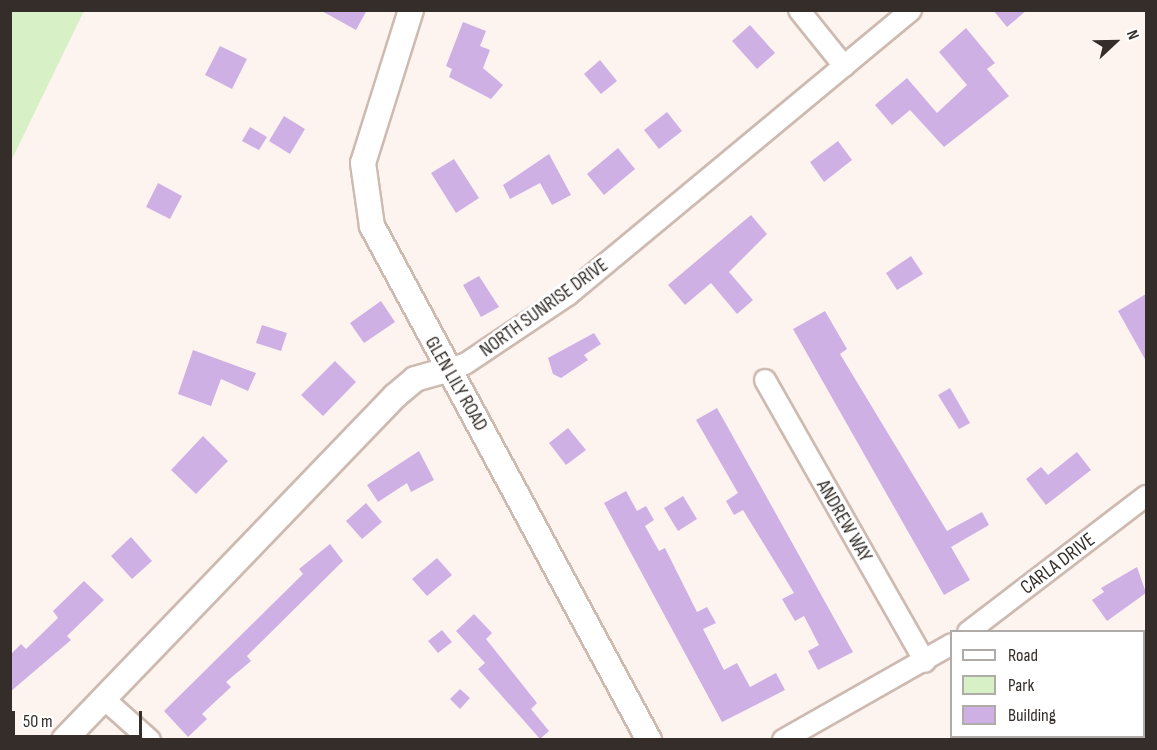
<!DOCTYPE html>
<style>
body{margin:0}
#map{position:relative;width:1157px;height:750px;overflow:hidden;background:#fdf4f0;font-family:"Sofia Sans Condensed",sans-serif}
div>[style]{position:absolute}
.green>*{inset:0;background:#d7f0c5}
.building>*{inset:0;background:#cfb0e4}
.roads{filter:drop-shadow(2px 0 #cdbab1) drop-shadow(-2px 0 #cdbab1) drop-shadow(0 2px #cdbab1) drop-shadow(0 -2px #cdbab1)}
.minor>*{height:20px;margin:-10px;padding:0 10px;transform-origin:10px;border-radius:10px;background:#fff}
.tertiary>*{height:24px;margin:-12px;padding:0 12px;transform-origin:12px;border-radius:12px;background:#fff}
span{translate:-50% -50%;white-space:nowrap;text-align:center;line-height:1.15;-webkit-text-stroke:6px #fff;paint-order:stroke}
.street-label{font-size:20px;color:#342d29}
.frame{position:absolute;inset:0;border:12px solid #342d29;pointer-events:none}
.legend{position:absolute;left:950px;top:630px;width:195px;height:108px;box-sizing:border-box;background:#fff;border:2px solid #aeaba9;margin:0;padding:8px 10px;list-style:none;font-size:18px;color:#342d29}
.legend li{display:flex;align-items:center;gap:12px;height:30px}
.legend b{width:30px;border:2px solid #aeaba9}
.north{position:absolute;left:1085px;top:12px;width:60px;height:60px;-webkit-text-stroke:4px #fff;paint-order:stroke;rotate:68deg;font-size:16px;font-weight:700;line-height:24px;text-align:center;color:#342d29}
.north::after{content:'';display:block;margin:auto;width:21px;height:27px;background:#342d29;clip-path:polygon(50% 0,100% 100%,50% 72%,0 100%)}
.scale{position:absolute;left:12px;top:711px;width:130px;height:27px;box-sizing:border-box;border:3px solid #342d29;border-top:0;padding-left:8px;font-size:18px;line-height:21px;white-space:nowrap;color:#342d29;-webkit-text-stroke:4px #fff;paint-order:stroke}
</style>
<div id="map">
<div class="green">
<i style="clip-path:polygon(11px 10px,84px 11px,11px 161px,10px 11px)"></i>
</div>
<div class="building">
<i style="clip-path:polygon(320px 10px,367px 10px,356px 30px)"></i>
<i style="clip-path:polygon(993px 10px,1027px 10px,1007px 27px)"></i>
<i style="clip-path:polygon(463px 22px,486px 31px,480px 46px,490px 50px,483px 68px,503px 85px,491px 99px,449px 77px,452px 69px,446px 66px)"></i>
<i style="clip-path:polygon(750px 25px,775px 53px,757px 69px,732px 41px)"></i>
<i style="clip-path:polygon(966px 28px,995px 63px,987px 69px,1009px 96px,944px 147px,910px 110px,892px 125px,875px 105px,907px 78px,937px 113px,967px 85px,939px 52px)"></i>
<i style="clip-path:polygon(220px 46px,247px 59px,232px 89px,205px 75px)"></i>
<i style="clip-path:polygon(600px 60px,617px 81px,601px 94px,584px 74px)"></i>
<i style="clip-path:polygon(667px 112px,682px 131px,659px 149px,644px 130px)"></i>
<i style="clip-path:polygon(284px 116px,305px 129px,290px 154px,269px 141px)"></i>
<i style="clip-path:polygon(250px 127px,267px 137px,259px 150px,242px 141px)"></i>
<i style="clip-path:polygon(838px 141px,852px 160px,824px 182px,810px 162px)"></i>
<i style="clip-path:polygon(618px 148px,635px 169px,604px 195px,587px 174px)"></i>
<i style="clip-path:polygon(549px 154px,571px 195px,552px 205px,540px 183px,510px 199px,503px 185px)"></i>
<i style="clip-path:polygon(454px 159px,479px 198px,456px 213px,431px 173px)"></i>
<i style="clip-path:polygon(158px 183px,182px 196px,170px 219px,146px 207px)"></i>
<i style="clip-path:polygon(751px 215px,767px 234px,729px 272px,753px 300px,737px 314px,711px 283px,685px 305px,668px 285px)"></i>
<i style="clip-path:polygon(911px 256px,923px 274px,897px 290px,886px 273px)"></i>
<i style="clip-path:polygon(479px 276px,499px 307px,481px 317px,463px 285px)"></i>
<i style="clip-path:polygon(1146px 294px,1146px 361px,1118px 311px)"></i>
<i style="clip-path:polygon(381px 301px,395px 322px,364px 343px,350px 323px)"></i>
<i style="clip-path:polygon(825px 311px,847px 349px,840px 354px,947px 531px,982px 512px,989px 525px,951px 547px,970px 580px,944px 595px,793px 329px)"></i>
<i style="clip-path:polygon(262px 325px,287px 333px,281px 351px,256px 343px)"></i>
<i style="clip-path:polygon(594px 333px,601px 344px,584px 355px,588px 360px,561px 378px,553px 374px,548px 358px)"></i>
<i style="clip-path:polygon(193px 350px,256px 373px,248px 391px,221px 379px,211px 406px,178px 394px)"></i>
<i style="clip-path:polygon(335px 361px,356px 382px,323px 416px,301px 395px)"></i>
<i style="clip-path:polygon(950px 388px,970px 423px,959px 429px,938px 395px)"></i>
<i style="clip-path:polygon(717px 408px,853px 652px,818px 670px,808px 651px,819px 645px,804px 616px,795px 621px,782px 599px,794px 593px,743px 510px,734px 515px,726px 501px,738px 493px,696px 420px)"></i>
<i style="clip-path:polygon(568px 428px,586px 450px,566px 465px,549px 443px)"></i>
<i style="clip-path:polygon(203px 436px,228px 461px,196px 494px,171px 470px)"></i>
<i style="clip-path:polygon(419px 451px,434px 480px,411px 492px,407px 483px,378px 502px,367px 485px)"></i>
<i style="clip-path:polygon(1077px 452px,1091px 470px,1046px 505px,1026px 479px,1041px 467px,1048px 475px)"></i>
<i style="clip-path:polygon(626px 491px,637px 511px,646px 506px,654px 520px,645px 526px,659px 551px,665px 548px,697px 612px,707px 607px,716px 623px,703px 629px,724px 670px,737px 663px,750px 687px,776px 673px,785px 690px,722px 722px,604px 503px)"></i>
<i style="clip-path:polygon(683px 496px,697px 519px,678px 531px,664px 508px)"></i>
<i style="clip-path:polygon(366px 503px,382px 522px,362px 539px,346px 521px)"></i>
<i style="clip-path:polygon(131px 537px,152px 561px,132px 579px,111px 556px)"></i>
<i style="clip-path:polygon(330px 544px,343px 561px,247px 656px,251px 661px,226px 682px,231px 687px,202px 714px,207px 719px,188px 737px,164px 711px,303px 574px,299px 569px)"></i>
<i style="clip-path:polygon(437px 558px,452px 575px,427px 596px,412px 579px)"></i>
<i style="clip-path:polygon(1137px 567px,1146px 593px,1107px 621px,1092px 600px,1104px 592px,1101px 588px)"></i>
<i style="clip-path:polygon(84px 581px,104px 600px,67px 636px,71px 640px,10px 692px,10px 655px,21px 644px,26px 649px,58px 618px,53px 611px)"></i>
<i style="clip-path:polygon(474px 614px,492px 633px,486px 639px,537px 703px,531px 709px,549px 731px,540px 739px,478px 669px,485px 663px,456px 631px)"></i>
<i style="clip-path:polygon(442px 630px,452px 642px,438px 653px,428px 641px)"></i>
<i style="clip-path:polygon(460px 689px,470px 698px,460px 709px,450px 699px)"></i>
</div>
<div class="roads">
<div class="minor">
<i style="left:799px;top:10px;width:72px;rotate:51.2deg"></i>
<i style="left:446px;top:370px;width:20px;rotate:-18deg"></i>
<i style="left:465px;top:364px;width:124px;rotate:-33.8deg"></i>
<i style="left:568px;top:295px;width:446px;rotate:-39.7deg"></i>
<i style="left:765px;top:380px;width:324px;rotate:60.4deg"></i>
<i style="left:968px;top:632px;width:224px;rotate:-37.4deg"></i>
<i style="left:103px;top:698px;width:63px;rotate:41.8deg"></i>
<i style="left:783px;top:740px;width:194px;rotate:-29.6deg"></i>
</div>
<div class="tertiary">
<i style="left:411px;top:10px;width:160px;rotate:107.4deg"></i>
<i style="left:363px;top:163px;width:64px;rotate:81.9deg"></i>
<i style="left:372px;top:226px;width:584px;rotate:61.68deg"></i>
<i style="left:64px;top:740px;width:477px;rotate:-46.1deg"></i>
<i style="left:395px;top:396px;width:26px;rotate:-40deg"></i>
<i style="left:415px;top:379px;width:32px;rotate:-16deg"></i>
</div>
</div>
<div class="street-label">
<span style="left:544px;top:308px;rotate:-36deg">NORTH SUNRISE DRIVE</span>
<span style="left:456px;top:384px;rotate:60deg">GLEN LILY ROAD</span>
<span style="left:844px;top:521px;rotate:60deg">ANDREW WAY</span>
<span style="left:1058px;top:564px;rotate:-37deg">CARLA DRIVE</span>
</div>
<div class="frame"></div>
<ul class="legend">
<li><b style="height:8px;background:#fff"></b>Road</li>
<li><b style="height:16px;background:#d7f0c5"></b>Park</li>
<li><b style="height:16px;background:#cfb0e4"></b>Building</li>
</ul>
<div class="north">N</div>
<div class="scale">50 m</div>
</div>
